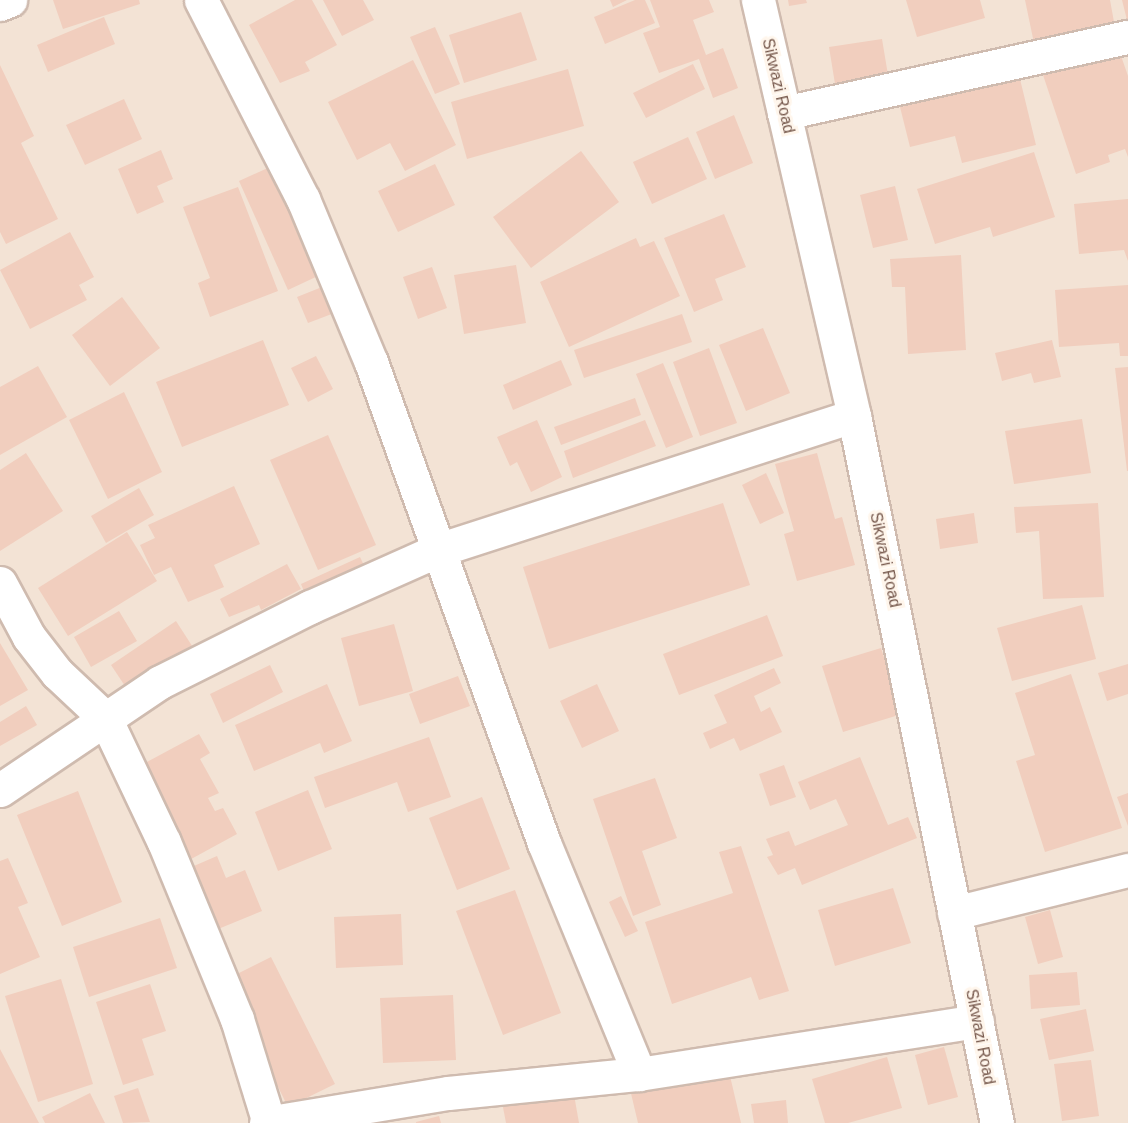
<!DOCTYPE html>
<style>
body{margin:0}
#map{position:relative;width:1128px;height:1123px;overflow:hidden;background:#fcf2e6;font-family:Arial,sans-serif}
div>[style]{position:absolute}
.residential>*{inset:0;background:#f3e3d5}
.building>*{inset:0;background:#f1cebe}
.roads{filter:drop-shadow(2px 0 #cfbbaf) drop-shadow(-2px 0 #cfbbaf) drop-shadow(0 2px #cfbbaf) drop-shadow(0 -2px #cfbbaf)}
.minor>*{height:33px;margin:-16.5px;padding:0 16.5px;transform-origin:16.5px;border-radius:16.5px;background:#fff}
span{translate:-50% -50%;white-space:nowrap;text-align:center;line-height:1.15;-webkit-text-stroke:6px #fff6ec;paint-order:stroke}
.street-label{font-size:16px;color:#75574b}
</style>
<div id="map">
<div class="residential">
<i style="clip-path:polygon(0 0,1128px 0,1128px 1123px,0 1123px)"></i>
</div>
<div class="building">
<i style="clip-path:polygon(53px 0,139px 0,140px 4px,63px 29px)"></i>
<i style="clip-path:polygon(295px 0,312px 0,337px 45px,305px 62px,310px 71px,280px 83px,249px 25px)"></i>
<i style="clip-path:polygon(323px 0,363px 0,374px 20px,342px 36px)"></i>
<i style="clip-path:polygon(610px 0,627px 0,613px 7px)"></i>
<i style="clip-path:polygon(635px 0,645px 0,655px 23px,605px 44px,594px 17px)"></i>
<i style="clip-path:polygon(650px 0,709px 0,714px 12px,693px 20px,706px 55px,723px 48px,738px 88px,713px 98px,699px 59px,659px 73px,643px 33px,660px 27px)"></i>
<i style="clip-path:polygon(788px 0,806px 0,807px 3px,789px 6px)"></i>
<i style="clip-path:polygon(906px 0,980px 0,985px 18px,917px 37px)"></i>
<i style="clip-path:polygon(1025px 0,1110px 0,1116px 33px,1035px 48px)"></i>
<i style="clip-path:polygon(1122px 0,1128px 0,1128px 20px,1127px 20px)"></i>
<i style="clip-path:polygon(521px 12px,537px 60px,464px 83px,449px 35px)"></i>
<i style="clip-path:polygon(104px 17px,115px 44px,48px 72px,37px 45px)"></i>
<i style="clip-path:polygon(435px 27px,460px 84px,435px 94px,410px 37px)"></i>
<i style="clip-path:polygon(882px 39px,889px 81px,836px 90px,829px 47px)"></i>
<i style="clip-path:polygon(1119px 50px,1128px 76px,1128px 157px,1125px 149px,1108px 155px,1110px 162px,1076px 174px,1043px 75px)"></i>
<i style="clip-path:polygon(413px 60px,456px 145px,405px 171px,390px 143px,357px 160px,328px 102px)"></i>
<i style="clip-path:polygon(693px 64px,705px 89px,646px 118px,633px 93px)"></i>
<i style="clip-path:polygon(0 65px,34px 136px,21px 143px,58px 219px,6px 244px,0 232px)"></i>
<i style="clip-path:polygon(568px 69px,584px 126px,467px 159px,451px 102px)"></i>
<i style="clip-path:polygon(1020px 79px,1036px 145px,962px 163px,955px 136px,910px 147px,900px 107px)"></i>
<i style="clip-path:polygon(124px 99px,142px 139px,85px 165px,66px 125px)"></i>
<i style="clip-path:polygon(734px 115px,753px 163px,715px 179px,696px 132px)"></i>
<i style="clip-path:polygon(688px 137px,707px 179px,652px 204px,633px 162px)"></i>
<i style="clip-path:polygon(161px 150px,173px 179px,157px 186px,164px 202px,137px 214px,118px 169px)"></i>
<i style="clip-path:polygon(581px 151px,619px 202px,531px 268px,493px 217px)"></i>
<i style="clip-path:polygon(1034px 152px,1055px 217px,993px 237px,990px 227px,935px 244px,917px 189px)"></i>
<i style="clip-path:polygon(435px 164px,455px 205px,398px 232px,378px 191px)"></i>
<i style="clip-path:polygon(270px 167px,320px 275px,288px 290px,239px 181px)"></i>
<i style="clip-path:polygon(895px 186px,908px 240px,873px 248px,860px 195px)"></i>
<i style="clip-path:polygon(238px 187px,278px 291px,210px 317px,198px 283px,210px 278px,183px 207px)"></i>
<i style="clip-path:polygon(1128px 199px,1128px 261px,1124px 250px,1079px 254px,1074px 204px)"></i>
<i style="clip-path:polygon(724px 214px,746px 267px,715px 279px,723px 300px,694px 312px,664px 238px)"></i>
<i style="clip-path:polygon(70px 232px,94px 277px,79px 285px,87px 300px,30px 329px,0 270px)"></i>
<i style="clip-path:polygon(636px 238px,640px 247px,654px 241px,680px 296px,569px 347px,540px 282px)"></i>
<i style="clip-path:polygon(961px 255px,966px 350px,908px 354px,905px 287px,892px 287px,890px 259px)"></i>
<i style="clip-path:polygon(516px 265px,526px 323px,464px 334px,454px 275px)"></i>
<i style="clip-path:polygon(432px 267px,447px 308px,418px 319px,403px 277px)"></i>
<i style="clip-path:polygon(327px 285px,337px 312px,308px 323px,297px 297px)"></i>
<i style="clip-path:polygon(1128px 285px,1128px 356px,1120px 356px,1119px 343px,1059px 347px,1055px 290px)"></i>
<i style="clip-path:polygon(122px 297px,160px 348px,110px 386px,72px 335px)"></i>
<i style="clip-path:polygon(682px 314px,692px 342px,584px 378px,574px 350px)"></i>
<i style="clip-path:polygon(763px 328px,790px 393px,746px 411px,719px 345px)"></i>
<i style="clip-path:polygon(263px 340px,289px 405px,182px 447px,156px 382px)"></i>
<i style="clip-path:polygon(1052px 340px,1061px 377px,1034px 383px,1031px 373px,1002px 381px,995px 353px)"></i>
<i style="clip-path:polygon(709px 348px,737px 423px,700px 436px,673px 362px)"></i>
<i style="clip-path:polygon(316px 356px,333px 389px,308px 402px,291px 368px)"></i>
<i style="clip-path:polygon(561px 360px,572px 385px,513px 410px,503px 385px)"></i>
<i style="clip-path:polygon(663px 363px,693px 437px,666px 448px,636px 374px)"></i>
<i style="clip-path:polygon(38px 366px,67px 417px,0 455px,0 387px)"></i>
<i style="clip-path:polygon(1128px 367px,1128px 471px,1127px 471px,1115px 368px)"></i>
<i style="clip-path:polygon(124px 392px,162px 472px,108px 499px,69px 420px)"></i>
<i style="clip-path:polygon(635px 398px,641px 415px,561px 445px,554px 427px)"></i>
<i style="clip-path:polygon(1082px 419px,1091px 473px,1014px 484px,1005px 431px)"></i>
<i style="clip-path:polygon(537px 420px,562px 477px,531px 492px,517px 462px,510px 466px,497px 437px)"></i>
<i style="clip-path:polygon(645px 420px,656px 446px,573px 478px,564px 451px)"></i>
<i style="clip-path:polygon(328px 435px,376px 545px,318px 570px,270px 460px)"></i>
<i style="clip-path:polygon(26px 453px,63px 511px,0 551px,0 470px)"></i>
<i style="clip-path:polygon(817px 453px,835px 519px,842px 517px,855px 565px,797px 581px,784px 534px,794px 531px,775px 464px)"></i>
<i style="clip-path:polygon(766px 473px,784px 513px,760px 524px,742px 485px)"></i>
<i style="clip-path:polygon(234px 486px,260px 544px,214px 565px,224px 587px,188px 602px,171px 567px,154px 575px,140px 545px,155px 538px,148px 525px)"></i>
<i style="clip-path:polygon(139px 488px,154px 515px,106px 543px,91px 516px)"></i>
<i style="clip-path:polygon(723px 503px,750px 585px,549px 649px,523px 567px)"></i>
<i style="clip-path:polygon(1098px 503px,1104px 597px,1043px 599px,1039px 531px,1016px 533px,1014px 507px)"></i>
<i style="clip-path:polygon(974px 513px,978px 543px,940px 549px,936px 519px)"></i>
<i style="clip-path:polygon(127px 532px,157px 581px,68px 636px,38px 588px)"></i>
<i style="clip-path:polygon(360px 557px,369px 576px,309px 604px,301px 584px)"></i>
<i style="clip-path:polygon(287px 564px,301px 589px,261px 610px,259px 605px,229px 617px,220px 599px)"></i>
<i style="clip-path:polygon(1082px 605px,1096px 659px,1012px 681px,997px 628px)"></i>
<i style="clip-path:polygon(119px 611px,137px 641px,91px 667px,74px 637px)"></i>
<i style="clip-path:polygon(767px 615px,783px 656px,679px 695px,663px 654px)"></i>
<i style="clip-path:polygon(176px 621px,196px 652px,131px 695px,111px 665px)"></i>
<i style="clip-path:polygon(394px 624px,413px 691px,359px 706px,341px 638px)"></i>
<i style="clip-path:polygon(0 643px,28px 690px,0 706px)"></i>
<i style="clip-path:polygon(881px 648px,902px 714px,843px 732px,822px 666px)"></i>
<i style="clip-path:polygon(1128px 664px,1128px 694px,1107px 701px,1098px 673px)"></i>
<i style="clip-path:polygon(270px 665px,283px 692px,223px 723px,210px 694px)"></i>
<i style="clip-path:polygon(774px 668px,781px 683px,754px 696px,761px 712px,770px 707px,782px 732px,740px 751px,734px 738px,710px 749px,703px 733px,727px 723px,714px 695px)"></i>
<i style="clip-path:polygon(1071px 674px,1122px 828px,1045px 852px,1016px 761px,1035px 755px,1015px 693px)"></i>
<i style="clip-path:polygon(458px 676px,470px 706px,420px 724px,409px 694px)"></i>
<i style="clip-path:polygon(327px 684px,352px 741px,324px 753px,320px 743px,254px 771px,235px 725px)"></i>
<i style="clip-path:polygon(597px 684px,619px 731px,582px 748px,560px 701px)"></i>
<i style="clip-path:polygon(26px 706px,37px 725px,0 746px,0 722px)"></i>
<i style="clip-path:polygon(199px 734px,210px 753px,200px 759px,219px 793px,208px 798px,215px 811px,223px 808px,237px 834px,182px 864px,132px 770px)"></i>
<i style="clip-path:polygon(429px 737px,451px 797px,408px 812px,397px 782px,325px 808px,314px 777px)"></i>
<i style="clip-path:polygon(860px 757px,888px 825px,908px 817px,917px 838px,802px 885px,795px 868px,778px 875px,767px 857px,773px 855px,766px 839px,789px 831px,795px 846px,848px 825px,836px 799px,810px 810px,798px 782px)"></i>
<i style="clip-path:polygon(784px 765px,796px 797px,770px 806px,759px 774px)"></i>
<i style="clip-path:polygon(655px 778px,677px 838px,642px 851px,661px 905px,633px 916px,593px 799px)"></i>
<i style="clip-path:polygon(308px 790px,332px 849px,278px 871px,255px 812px)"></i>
<i style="clip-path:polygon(78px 791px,122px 902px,62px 926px,17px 815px)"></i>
<i style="clip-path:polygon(1128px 793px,1128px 826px,1117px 797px)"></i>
<i style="clip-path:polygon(482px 797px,510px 869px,457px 890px,429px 818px)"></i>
<i style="clip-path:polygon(741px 846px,789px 991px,759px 1000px,751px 977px,672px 1004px,645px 922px,733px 893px,719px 852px)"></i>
<i style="clip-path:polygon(217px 856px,226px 878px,245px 870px,262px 911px,206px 934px,180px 872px)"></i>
<i style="clip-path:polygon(8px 858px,28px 903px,18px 907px,40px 957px,0 974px,0 861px)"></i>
<i style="clip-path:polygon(893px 888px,911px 943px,835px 966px,818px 910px)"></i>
<i style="clip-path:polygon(515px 890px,561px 1013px,503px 1035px,456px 911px)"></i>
<i style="clip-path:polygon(621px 896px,638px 931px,625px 937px,609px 902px)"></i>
<i style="clip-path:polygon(1050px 910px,1063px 957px,1038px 964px,1025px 917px)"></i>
<i style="clip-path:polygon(401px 914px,403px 965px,336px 968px,334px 917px)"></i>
<i style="clip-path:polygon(160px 918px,177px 968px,89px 997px,73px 947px)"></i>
<i style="clip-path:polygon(271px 957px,335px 1084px,288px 1107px,225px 980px)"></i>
<i style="clip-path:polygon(1077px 972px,1080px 1005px,1031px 1009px,1029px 975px)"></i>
<i style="clip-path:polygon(61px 979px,93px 1084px,38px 1102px,5px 996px)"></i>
<i style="clip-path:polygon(150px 984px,166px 1031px,142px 1039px,154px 1075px,123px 1085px,96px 1002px)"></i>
<i style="clip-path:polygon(453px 995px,456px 1060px,383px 1063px,380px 998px)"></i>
<i style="clip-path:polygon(1086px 1009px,1094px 1051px,1049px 1060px,1040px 1019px)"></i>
<i style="clip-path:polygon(944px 1047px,958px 1097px,928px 1105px,915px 1055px)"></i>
<i style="clip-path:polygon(0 1049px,39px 1123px,0 1123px)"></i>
<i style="clip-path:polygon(887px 1057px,902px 1108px,848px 1123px,825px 1123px,812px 1079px)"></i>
<i style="clip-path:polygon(1091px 1060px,1099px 1116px,1062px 1121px,1054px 1064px)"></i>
<i style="clip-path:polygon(727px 1063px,741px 1123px,638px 1123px,629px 1085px)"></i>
<i style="clip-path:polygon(138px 1088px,150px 1122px,123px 1123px,114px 1096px)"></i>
<i style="clip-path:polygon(573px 1089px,579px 1123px,506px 1123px,502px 1102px)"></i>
<i style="clip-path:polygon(90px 1093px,105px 1123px,45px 1123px,42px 1117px)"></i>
<i style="clip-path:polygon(786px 1100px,788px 1123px,754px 1123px,751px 1104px)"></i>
<i style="clip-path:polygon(439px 1116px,441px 1123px,416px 1123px,416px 1122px)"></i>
</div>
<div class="roads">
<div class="minor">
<i style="left:201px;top:0;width:224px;rotate:62.9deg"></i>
<i style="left:303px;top:199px;width:177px;rotate:67.4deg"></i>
<i style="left:371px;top:362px;width:511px;rotate:70.22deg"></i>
<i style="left:544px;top:843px;width:250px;rotate:67.6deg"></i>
<i style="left:758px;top:0;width:427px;rotate:77deg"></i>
<i style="left:854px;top:416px;width:721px;rotate:78.57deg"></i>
<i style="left:0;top:4px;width:11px;rotate:-22deg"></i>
<i style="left:784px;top:113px;width:352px;rotate:-12.5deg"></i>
<i style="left:0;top:583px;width:61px;rotate:61.8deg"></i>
<i style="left:29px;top:637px;width:46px;rotate:52.1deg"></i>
<i style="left:57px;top:673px;width:66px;rotate:43.2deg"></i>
<i style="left:105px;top:718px;width:137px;rotate:64.6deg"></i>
<i style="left:164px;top:842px;width:191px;rotate:67.6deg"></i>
<i style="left:237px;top:1019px;width:109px;rotate:72.9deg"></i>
<i style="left:0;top:790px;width:193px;rotate:-34deg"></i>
<i style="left:160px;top:682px;width:168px;rotate:-26.6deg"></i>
<i style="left:310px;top:607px;width:140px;rotate:-24deg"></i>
<i style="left:438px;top:550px;width:437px;rotate:-17.9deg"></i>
<i style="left:954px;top:913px;width:179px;rotate:-13.9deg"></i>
<i style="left:266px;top:1123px;width:184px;rotate:-9.4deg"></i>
<i style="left:448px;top:1093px;width:192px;rotate:-5.7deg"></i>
<i style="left:639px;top:1074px;width:342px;rotate:-8.9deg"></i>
</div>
</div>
<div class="street-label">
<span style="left:778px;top:86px;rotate:77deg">Sikwazi Road</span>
<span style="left:885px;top:560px;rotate:78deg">Sikwazi Road</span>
<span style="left:980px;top:1037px;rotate:79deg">Sikwazi Road</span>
</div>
</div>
